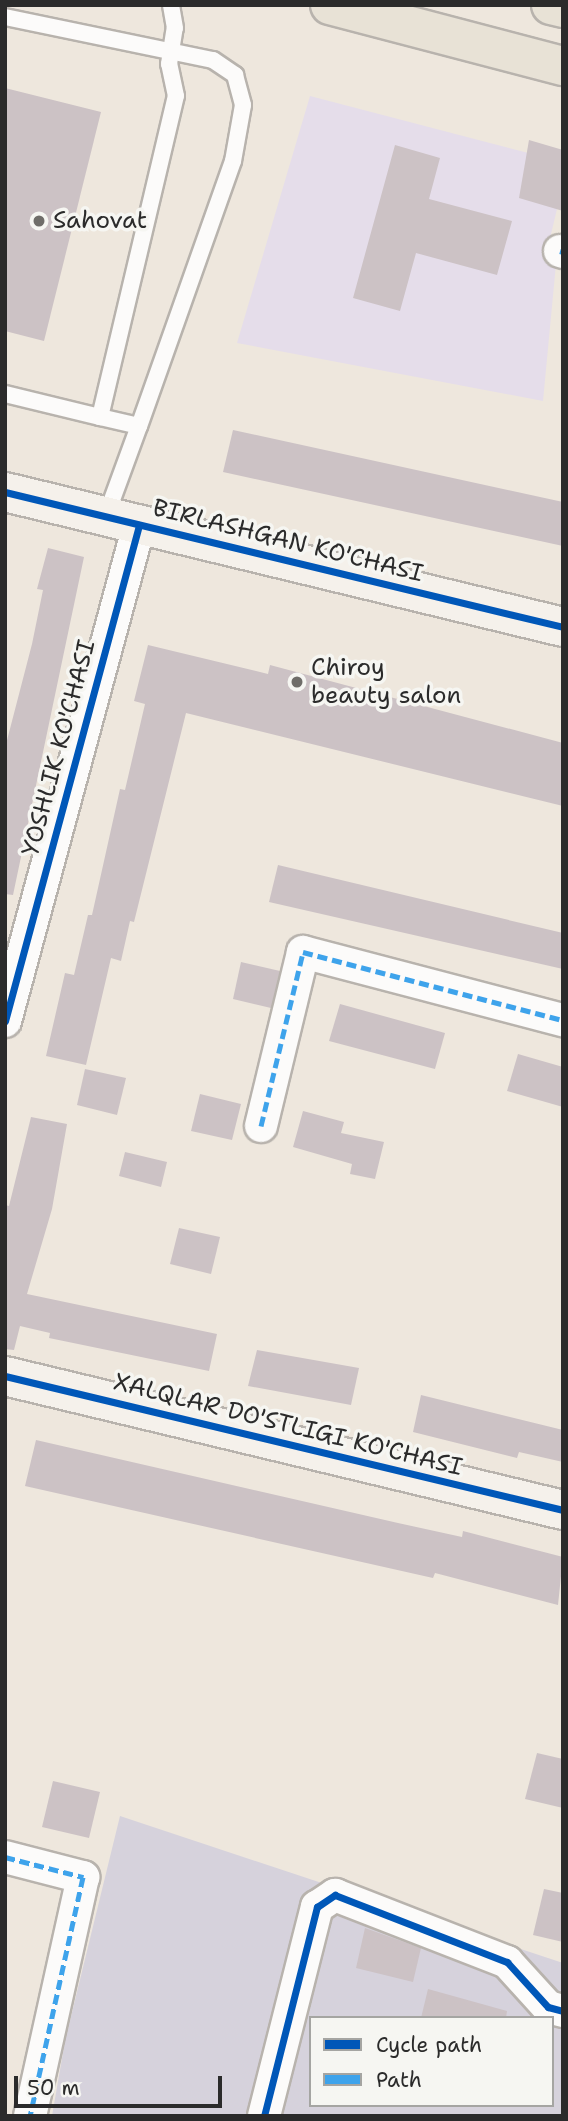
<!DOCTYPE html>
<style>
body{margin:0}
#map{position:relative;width:568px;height:2121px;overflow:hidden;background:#eee7dd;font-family:"Shantell Sans",sans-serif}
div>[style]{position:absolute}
.built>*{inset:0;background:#e5ddea}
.industrial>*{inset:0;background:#d6d2dc}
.building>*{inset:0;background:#ccc2c5}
.roads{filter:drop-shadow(2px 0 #b8b3ad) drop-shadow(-2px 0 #b8b3ad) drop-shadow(0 2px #b8b3ad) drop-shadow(0 -2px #b8b3ad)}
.lane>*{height:16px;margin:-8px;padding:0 8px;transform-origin:8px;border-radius:8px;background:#fcfbfa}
.street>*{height:32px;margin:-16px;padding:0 16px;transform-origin:16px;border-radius:16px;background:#fcfbfa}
.secondary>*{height:38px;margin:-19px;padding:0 19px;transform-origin:19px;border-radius:19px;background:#f5f1eb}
.primary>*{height:38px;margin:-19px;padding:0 19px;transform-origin:19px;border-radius:19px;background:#e8e2d6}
.quiet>*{height:5px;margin-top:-2.5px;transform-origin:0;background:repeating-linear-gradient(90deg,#3ea3eb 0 10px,transparent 0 15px)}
.cycleway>*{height:7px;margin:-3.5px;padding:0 3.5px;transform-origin:3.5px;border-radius:3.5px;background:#0057b8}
.dots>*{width:19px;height:19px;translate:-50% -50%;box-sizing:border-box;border:4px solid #f6f6f2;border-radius:50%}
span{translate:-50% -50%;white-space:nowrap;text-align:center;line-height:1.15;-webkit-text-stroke:7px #f6f6f2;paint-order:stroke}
.poi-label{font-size:24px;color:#2b2b2b}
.left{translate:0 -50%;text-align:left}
.street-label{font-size:24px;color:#2b2b2b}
.frame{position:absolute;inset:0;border:7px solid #2b2b2b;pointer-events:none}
.legend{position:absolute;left:309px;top:2016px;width:245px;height:91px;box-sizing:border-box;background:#f6f6f2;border:2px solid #a5a5a2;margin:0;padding:9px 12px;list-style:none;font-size:21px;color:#2b2b2b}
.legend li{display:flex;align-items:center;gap:14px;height:35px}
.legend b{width:35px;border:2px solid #a5a5a2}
.scale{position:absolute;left:14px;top:2076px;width:208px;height:32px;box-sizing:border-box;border:4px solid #2b2b2b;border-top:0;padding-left:9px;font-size:21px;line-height:24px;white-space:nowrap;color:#2b2b2b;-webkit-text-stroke:5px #f6f6f2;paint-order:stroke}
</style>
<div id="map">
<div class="built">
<i style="clip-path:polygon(310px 96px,563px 162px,563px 184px,545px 259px,556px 264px,543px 401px,237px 343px)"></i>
</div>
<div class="industrial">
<i style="clip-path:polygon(evenodd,120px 1816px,563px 1963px,563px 2116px,52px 2116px,65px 2041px,120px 1816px,311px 2018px,552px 2018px,552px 2105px,311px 2105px,311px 2018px)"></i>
</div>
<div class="building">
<i style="clip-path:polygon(5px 88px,101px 112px,44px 341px,5px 331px)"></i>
<i style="clip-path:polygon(529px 140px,563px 150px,563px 211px,519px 198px)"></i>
<i style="clip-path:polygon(395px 145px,440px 158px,429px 199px,512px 221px,497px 275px,416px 253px,400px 311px,353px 298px)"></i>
<i style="clip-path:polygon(233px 430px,563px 502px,563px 546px,223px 472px)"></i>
<i style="clip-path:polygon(48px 548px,84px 557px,13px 895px,5px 894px,5px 748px,32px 644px,43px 590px,37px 589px)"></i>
<i style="clip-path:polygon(148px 645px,268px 674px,270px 665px,563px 743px,563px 806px,186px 713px,134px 922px,130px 921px,121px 961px,111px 958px,86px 1065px,46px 1056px,65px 973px,74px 975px,88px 915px,92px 915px,120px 789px,125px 790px,145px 704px,134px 701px)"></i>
<i style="clip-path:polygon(278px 865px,563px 933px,563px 969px,269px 902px)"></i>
<i style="clip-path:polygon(241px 962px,280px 971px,271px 1008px,233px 999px)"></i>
<i style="clip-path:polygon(340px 1004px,445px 1033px,435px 1069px,329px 1041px)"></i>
<i style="clip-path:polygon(518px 1054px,563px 1067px,563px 1107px,507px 1091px)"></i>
<i style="clip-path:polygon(85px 1069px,126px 1078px,117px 1115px,77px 1105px)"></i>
<i style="clip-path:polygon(200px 1094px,241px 1104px,232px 1140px,191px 1131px)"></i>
<i style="clip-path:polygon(303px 1111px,344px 1122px,341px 1133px,384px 1142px,375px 1179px,350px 1174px,352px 1164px,293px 1147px)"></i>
<i style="clip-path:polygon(31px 1117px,67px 1124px,52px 1209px,27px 1294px,217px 1334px,209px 1371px,49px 1338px,50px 1333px,20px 1326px,14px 1350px,5px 1349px,5px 1205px,9px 1206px)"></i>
<i style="clip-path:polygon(125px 1152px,167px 1162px,161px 1187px,119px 1176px)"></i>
<i style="clip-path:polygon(179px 1228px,220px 1237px,211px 1274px,170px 1264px)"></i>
<i style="clip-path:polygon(257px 1350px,359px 1368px,351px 1405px,248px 1386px)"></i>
<i style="clip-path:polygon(421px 1395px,563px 1430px,563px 1462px,519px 1452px,517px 1458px,413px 1432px)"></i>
<i style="clip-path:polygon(36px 1440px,398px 1523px,462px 1537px,463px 1531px,563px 1557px,558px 1605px,435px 1573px,433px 1578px,25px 1486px)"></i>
<i style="clip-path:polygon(537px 1753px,563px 1759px,563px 1808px,525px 1799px)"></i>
<i style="clip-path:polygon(53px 1781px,100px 1792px,89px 1838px,42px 1827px)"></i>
<i style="clip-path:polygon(544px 1889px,563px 1893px,563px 1942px,533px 1935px)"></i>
<i style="clip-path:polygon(365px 1928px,421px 1948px,413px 1982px,356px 1968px)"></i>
<i style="clip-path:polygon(428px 1989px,507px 2011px,506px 2018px,421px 2018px)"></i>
</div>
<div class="roads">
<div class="lane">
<i style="left:5px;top:17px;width:212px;rotate:11.7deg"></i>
<i style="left:213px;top:60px;width:27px;rotate:34deg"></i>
<i style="left:235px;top:75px;width:31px;rotate:75deg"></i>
<i style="left:243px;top:105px;width:57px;rotate:100.1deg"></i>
<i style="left:233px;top:161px;width:281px;rotate:109.5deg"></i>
<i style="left:5px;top:394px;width:98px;rotate:13.6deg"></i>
<i style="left:100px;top:417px;width:330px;rotate:-76.7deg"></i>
<i style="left:176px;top:96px;width:33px;rotate:-102deg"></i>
<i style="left:169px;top:64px;width:36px;rotate:-81deg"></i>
<i style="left:175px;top:28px;width:23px;rotate:-100deg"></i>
<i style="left:100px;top:417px;width:40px;rotate:13deg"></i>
<i style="left:139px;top:426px;width:96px;rotate:110.1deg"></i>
</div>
<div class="street">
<i style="left:560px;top:251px;width:3px;rotate:18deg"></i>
<i style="left:5px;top:1021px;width:514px;rotate:-74.88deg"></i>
<i style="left:261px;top:1126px;width:179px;rotate:-76.4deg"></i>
<i style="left:303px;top:952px;width:269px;rotate:14.7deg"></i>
<i style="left:5px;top:1857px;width:81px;rotate:14.4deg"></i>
<i style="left:83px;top:1877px;width:245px;rotate:102.5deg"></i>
<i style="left:264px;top:2116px;width:216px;rotate:-75.8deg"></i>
<i style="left:317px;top:1907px;width:22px;rotate:-34deg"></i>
<i style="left:335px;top:1895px;width:185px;rotate:21.3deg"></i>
<i style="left:507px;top:1962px;width:61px;rotate:47.7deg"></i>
<i style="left:548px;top:2007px;width:16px;rotate:15deg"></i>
</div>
<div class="secondary">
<i style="left:5px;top:492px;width:574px;rotate:13.6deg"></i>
<i style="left:5px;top:1376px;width:574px;rotate:13.5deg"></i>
</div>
<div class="primary">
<i style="left:330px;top:5px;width:241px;rotate:14.7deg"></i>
<i style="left:551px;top:5px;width:12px;rotate:14deg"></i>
</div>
</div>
<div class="quiet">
<i style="left:560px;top:251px;width:3px;rotate:18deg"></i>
<i style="left:261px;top:1126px;width:179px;rotate:-76.4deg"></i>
<i style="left:303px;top:952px;width:269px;rotate:14.7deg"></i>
<i style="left:5px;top:1857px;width:81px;rotate:14.4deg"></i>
<i style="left:83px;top:1877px;width:245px;rotate:102.5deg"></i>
</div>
<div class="cycleway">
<i style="left:5px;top:492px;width:574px;rotate:13.6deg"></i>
<i style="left:5px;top:1021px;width:514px;rotate:-74.88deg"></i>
<i style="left:5px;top:1376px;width:574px;rotate:13.5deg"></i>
<i style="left:264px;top:2116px;width:216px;rotate:-75.8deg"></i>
<i style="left:317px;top:1907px;width:22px;rotate:-34deg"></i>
<i style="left:335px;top:1895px;width:185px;rotate:21.3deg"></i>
<i style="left:507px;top:1962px;width:61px;rotate:47.7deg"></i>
<i style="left:548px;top:2007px;width:16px;rotate:15deg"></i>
</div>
<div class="dots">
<i style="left:39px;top:221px;background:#6f6d69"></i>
<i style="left:297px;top:682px;background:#6f6d69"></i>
</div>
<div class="poi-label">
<span class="left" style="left:53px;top:221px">Sahovat</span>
<span class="left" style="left:311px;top:682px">Chiroy<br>beauty salon</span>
</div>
<div class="street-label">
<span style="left:288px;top:541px;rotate:14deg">BIRLASHGAN KO'CHASI</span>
<span style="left:59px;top:748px;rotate:-75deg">YOSHLIK KO'CHASI</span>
<span style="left:288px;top:1425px;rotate:14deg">XALQLAR DO'STLIGI KO'CHASI</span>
</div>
<div class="frame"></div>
<ul class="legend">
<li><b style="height:9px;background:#0057b8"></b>Cycle path</li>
<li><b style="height:9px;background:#3ea3eb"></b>Path</li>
</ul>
<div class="scale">50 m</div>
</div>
